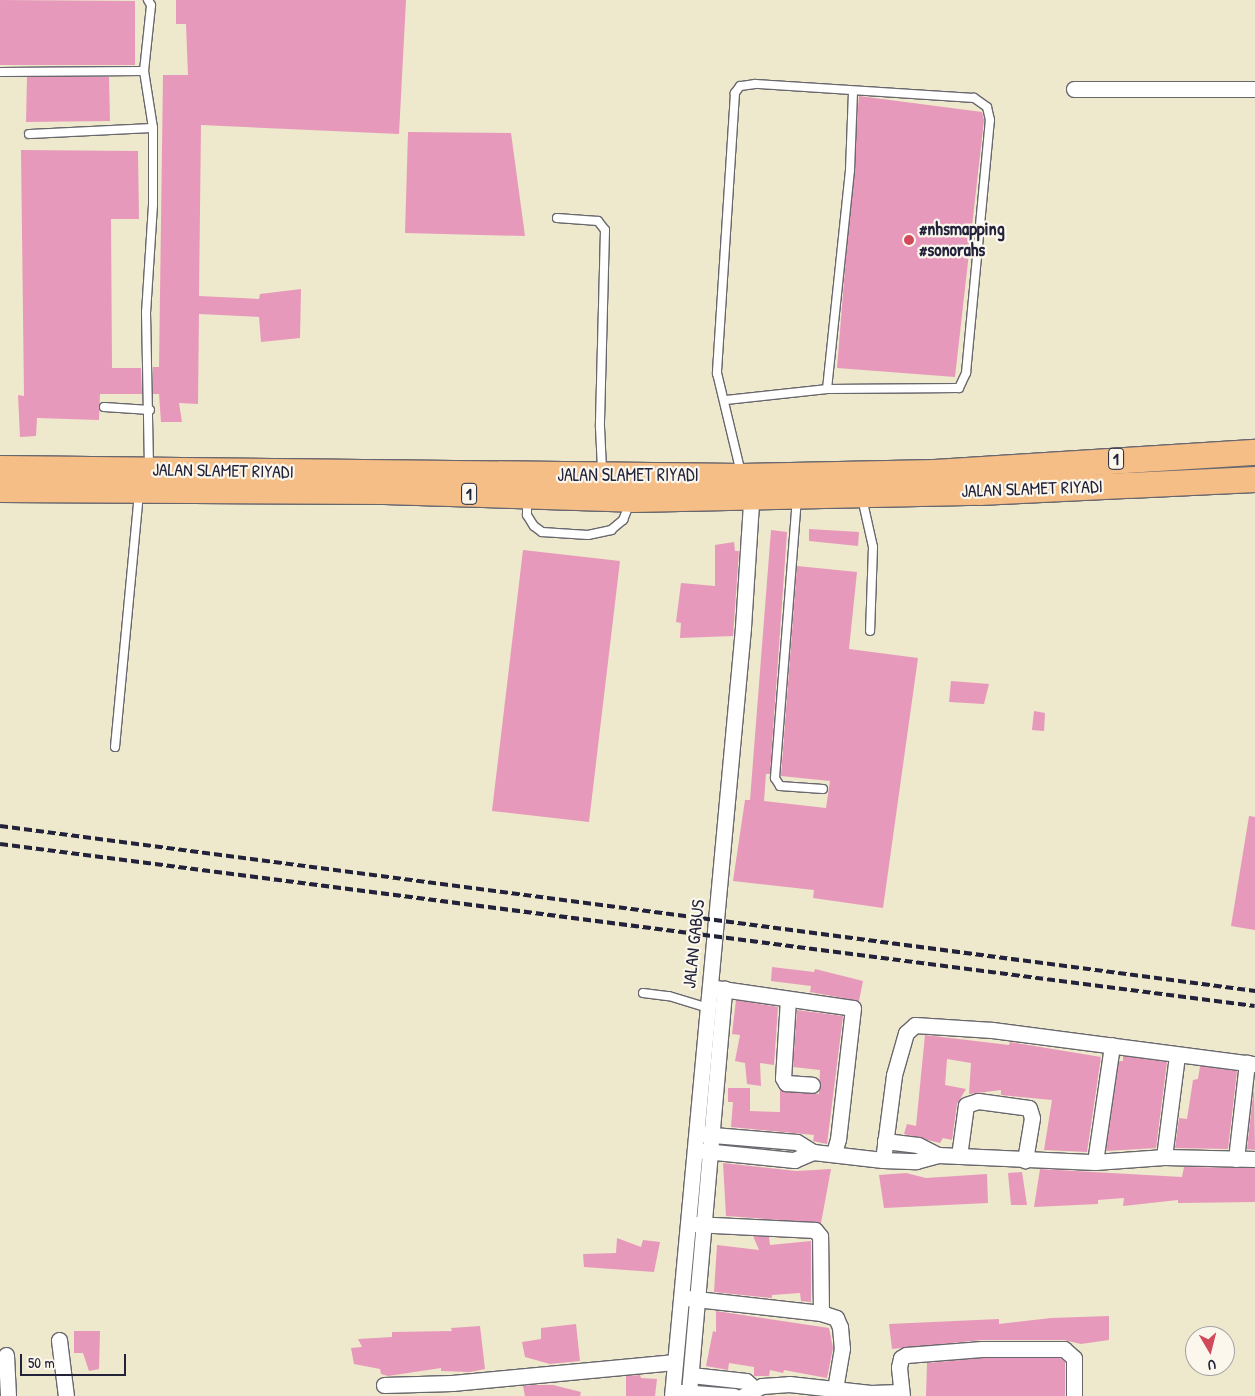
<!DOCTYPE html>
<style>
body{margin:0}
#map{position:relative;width:1255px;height:1396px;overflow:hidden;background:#eee8cc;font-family:"Patrick Hand",sans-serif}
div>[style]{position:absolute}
.building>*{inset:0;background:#e799bb}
.roads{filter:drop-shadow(1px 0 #69676e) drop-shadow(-1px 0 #69676e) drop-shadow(0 1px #69676e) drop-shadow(0 -1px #69676e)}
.service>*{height:8px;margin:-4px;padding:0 4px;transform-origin:4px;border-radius:4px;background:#fff}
.minor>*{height:15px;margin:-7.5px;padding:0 7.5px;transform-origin:7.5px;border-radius:7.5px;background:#fff}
.trunk>*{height:25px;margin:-12.5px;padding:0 12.5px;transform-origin:12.5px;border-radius:12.5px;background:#f6be87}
.rail>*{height:4px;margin-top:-2px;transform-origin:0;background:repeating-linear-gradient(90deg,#22223b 0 8px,transparent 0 12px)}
.dots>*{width:14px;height:14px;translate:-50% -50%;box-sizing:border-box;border:2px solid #fbf7ec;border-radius:50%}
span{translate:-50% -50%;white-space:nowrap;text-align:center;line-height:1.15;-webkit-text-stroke:4.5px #fbf7ec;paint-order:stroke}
.shield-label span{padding:1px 4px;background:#fbf7ec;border:1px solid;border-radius:4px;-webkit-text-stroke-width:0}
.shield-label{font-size:16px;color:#22223b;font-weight:700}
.poi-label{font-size:18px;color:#22223b;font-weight:700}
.left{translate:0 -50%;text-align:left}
.street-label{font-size:18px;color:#22223b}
.north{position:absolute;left:1185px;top:1326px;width:50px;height:50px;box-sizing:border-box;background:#fbf7ec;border:1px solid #a4a2a5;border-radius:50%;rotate:172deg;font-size:14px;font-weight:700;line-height:20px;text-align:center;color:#22223b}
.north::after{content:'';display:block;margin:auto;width:18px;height:22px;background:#d1495b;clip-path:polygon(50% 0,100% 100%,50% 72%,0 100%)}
.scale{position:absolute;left:20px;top:1354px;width:106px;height:22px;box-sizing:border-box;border:2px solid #22223b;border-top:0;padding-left:6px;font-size:15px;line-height:18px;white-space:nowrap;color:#22223b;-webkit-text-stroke:4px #fbf7ec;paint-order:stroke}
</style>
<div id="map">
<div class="building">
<i style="clip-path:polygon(0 0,135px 1px,135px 65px,0 65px)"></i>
<i style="clip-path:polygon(176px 0,406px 0,399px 134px,201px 125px,199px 296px,259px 299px,260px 294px,301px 289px,300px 338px,261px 342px,259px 317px,199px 314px,198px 404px,179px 403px,182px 422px,161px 422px,159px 394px,153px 394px,153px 367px,159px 367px,163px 75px,188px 75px,186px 24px,176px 24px)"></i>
<i style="clip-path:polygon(27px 77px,109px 77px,110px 121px,26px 122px)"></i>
<i style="clip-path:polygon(859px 96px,982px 112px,984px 120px,955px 377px,837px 368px)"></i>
<i style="clip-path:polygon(408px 132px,511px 133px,525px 236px,405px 233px)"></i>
<i style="clip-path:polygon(21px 150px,138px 151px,139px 219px,111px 219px,112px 368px,141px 368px,142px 394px,100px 394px,99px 420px,37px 418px,36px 436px,20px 437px,18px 395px,24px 396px)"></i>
<i style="clip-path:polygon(809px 529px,859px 532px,858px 546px,809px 541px)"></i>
<i style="clip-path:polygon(771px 530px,787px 532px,770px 774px,766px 774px,764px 801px,826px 808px,830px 781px,781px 776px,797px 566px,857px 572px,849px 649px,918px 658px,883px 908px,813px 898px,814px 890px,733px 881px,745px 800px,750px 800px)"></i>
<i style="clip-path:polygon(734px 542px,735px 551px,739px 551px,733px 636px,680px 638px,681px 623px,676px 622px,681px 583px,715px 586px,715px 545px)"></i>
<i style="clip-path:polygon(523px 550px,620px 561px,589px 822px,492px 811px)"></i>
<i style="clip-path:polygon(951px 681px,989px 684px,984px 704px,949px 702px)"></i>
<i style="clip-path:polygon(1034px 711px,1045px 713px,1044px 731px,1032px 730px)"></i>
<i style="clip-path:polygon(1249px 816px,1255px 817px,1255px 930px,1231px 926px)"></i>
<i style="clip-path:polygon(772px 967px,814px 972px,815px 969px,863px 981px,859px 1001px,810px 992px,811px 986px,771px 981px)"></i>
<i style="clip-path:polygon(736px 1000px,778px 1007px,774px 1065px,760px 1063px,761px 1086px,747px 1084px,745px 1063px,735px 1061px,740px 1035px,732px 1034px)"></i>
<i style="clip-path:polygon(797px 1010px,843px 1016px,827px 1144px,813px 1141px,814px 1135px,731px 1127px,733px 1102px,728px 1102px,728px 1088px,750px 1088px,750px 1111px,780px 1112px,780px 1090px,819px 1094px,820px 1070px,793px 1067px)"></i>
<i style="clip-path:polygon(925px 1035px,1009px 1045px,1010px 1042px,1101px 1057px,1087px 1152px,1044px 1150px,1052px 1100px,1001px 1095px,1001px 1090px,969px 1094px,971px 1063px,947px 1059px,945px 1085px,966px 1089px,957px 1104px,952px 1140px,943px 1138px,940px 1143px,904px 1134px,907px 1124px,916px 1126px)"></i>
<i style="clip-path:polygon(1123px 1056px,1167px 1062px,1156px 1148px,1106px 1151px,1119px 1061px,1123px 1061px)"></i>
<i style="clip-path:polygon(1200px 1066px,1237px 1071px,1228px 1149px,1175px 1148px,1179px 1118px,1187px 1119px,1193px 1080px,1198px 1079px)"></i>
<i style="clip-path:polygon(1254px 1085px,1255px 1150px,1247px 1149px)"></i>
<i style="clip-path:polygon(723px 1163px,796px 1171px,831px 1169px,821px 1223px,726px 1216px)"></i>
<i style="clip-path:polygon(1184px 1167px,1255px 1168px,1255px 1202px,1178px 1203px,1178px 1200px,1123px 1206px,1124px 1198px,1098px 1200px,1098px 1204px,1034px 1207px,1040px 1169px,1182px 1177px)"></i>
<i style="clip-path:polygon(1022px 1172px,1027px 1205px,1011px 1205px,1008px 1173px)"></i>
<i style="clip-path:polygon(906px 1173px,926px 1178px,987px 1174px,988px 1203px,884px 1208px,879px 1175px)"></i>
<i style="clip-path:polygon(753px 1236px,769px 1237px,770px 1245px,811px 1241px,811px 1302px,801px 1301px,800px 1293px,772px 1295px,772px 1298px,714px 1292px,717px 1245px,759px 1250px)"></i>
<i style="clip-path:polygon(617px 1238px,641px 1247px,643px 1240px,660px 1242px,654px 1272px,584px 1267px,583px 1254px,616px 1253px)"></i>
<i style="clip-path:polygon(716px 1311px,829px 1328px,833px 1348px,827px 1378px,784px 1370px,783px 1373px,770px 1370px,769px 1376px,754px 1376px,754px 1367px,729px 1363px,728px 1370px,706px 1366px,713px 1331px,716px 1332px)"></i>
<i style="clip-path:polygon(1109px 1316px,1109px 1340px,1081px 1344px,1064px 1340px,982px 1340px,892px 1349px,889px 1324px,999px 1319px,999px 1324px,1051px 1318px)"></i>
<i style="clip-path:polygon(576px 1324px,580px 1361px,550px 1364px,525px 1357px,522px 1342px,541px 1339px,541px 1328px)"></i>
<i style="clip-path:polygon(480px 1326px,485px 1369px,470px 1372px,441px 1371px,441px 1368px,388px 1376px,381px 1374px,380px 1369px,354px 1364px,351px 1348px,362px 1347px,358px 1339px,392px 1337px,392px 1332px,452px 1331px,451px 1328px)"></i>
<i style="clip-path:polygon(74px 1331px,100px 1331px,99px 1369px,89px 1371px,83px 1353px,74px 1353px)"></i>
<i style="clip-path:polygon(982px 1358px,1060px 1358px,1065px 1362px,1065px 1396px,926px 1396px,927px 1363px)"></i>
<i style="clip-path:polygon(640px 1375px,641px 1378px,657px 1379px,655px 1396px,626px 1396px,626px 1376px)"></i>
<i style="clip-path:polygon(532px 1385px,553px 1385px,581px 1392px,580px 1396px,525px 1396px,523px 1386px)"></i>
</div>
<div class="roads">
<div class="service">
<i style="left:144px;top:71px;width:66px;rotate:-83.9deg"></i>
<i style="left:151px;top:5px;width:6px;rotate:-121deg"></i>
<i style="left:0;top:72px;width:144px;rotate:-0.4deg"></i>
<i style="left:144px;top:71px;width:58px;rotate:81deg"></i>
<i style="left:153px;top:128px;width:77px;rotate:90deg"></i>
<i style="left:153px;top:205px;width:107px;rotate:93.7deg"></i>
<i style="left:146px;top:312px;width:154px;rotate:88.9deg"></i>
<i style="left:29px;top:134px;width:124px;rotate:-2.8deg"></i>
<i style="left:557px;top:218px;width:41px;rotate:4.2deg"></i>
<i style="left:598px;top:221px;width:11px;rotate:52deg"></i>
<i style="left:605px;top:230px;width:197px;rotate:91.5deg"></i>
<i style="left:600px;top:427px;width:43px;rotate:87.3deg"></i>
<i style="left:827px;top:389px;width:220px;rotate:-84deg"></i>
<i style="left:850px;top:170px;width:78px;rotate:-87.8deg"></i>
<i style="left:726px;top:400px;width:102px;rotate:-6.2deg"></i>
<i style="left:827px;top:389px;width:132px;rotate:-0.4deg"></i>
<i style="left:959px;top:388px;width:17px;rotate:-65deg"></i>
<i style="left:966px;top:373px;width:254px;rotate:-84.6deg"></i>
<i style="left:990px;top:120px;width:13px;rotate:-103deg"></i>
<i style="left:987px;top:107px;width:16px;rotate:-145deg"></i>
<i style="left:974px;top:98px;width:219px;rotate:-176.3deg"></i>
<i style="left:755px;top:84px;width:15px;rotate:172deg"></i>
<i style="left:740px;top:86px;width:9px;rotate:126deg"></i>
<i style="left:735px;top:93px;width:281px;rotate:93.7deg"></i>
<i style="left:717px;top:373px;width:103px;rotate:76.5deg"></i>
<i style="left:104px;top:407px;width:46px;rotate:3.7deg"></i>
<i style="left:797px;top:498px;width:281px;rotate:94.5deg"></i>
<i style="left:775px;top:778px;width:9px;rotate:58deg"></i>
<i style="left:780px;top:786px;width:43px;rotate:4deg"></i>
<i style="left:862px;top:498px;width:50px;rotate:77.3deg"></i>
<i style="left:873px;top:547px;width:84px;rotate:92deg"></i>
<i style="left:527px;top:499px;width:16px;rotate:90deg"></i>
<i style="left:527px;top:515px;width:13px;rotate:58deg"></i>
<i style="left:534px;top:526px;width:10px;rotate:37deg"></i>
<i style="left:542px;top:532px;width:46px;rotate:3.7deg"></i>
<i style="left:588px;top:535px;width:24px;rotate:-12deg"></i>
<i style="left:611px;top:530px;width:16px;rotate:-40deg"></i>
<i style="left:623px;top:520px;width:18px;rotate:-68deg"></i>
<i style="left:115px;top:747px;width:254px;rotate:-84.6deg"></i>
<i style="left:643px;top:993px;width:26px;rotate:7deg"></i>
<i style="left:669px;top:996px;width:39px;rotate:17deg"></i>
</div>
<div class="minor">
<i style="left:1074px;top:89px;width:181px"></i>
<i style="left:715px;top:988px;width:139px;rotate:8.2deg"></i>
<i style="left:853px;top:1008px;width:132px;rotate:96.5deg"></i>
<i style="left:838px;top:1139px;width:15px;rotate:106deg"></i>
<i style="left:788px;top:999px;width:79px;rotate:93.6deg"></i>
<i style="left:783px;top:1078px;width:6px;rotate:59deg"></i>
<i style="left:786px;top:1083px;width:26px;rotate:4deg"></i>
<i style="left:701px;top:1134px;width:96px;rotate:4.8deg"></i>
<i style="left:797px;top:1142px;width:19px;rotate:32deg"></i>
<i style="left:885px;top:1141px;width:33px;rotate:7deg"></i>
<i style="left:918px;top:1145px;width:22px;rotate:27deg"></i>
<i style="left:695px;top:1150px;width:100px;rotate:5.8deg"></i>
<i style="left:794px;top:1160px;width:21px;rotate:-23deg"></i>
<i style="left:813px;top:1152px;width:70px;rotate:6.5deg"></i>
<i style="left:883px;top:1160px;width:86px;rotate:-82.6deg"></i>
<i style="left:894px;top:1075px;width:44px;rotate:-74.1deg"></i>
<i style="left:906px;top:1033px;width:12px;rotate:-42deg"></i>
<i style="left:915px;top:1025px;width:77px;rotate:3.7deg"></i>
<i style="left:992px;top:1030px;width:265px;rotate:7.4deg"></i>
<i style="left:959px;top:1156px;width:51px;rotate:-82.2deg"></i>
<i style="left:966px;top:1105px;width:13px;rotate:-18deg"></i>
<i style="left:978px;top:1101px;width:51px;rotate:7.8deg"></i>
<i style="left:1029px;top:1108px;width:10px;rotate:73deg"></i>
<i style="left:1032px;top:1118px;width:43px;rotate:99.5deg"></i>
<i style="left:1164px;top:1157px;width:102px;rotate:-82.7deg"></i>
<i style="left:1236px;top:1159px;width:97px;rotate:-83.5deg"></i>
<i style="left:883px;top:1160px;width:33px;rotate:2deg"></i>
<i style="left:916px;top:1161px;width:23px;rotate:-15deg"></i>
<i style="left:938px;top:1155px;width:157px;rotate:2.6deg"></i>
<i style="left:1095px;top:1162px;width:69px;rotate:-4.1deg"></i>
<i style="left:1164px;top:1157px;width:91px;rotate:1.3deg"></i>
<i style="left:1095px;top:1162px;width:118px;rotate:-81.7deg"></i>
<i style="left:687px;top:1298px;width:135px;rotate:6.4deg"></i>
<i style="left:821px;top:1313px;width:77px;rotate:-90.7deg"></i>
<i style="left:820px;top:1236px;width:8px;rotate:-130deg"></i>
<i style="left:815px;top:1230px;width:122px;rotate:-177.2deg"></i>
<i style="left:821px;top:1313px;width:16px;rotate:18deg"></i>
<i style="left:836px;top:1318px;width:10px;rotate:66deg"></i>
<i style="left:840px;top:1327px;width:21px;rotate:85deg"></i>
<i style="left:842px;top:1348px;width:42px;rotate:99.7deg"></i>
<i style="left:59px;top:1340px;width:56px;rotate:82.9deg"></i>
<i style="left:6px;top:1355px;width:41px;rotate:87.2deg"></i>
<i style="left:691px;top:1375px;width:55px;rotate:6.2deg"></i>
<i style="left:746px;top:1381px;width:12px;rotate:42deg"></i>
<i style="left:384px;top:1385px;width:68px;rotate:-1.7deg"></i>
<i style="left:452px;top:1383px;width:224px;rotate:-5.4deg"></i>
<i style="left:681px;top:1392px;width:53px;rotate:4.3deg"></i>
<i style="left:689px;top:1392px;width:405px;rotate:-85deg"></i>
<i style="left:672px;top:1396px;width:772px;rotate:-84.72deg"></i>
<i style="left:743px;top:627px;width:138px;rotate:-86.3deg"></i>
<i style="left:743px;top:1396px;width:21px;rotate:-28deg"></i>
<i style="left:762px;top:1386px;width:27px;rotate:-4deg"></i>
<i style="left:789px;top:1384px;width:82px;rotate:6.3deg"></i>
<i style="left:871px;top:1393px;width:29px;rotate:-2deg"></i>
<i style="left:902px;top:1396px;width:29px;rotate:-96deg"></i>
<i style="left:899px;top:1367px;width:9px;rotate:-77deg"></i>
<i style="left:901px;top:1358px;width:6px;rotate:-31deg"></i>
<i style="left:906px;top:1355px;width:76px;rotate:-4.5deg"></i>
<i style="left:982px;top:1349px;width:82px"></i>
<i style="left:1064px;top:1349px;width:13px;rotate:42deg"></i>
<i style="left:1074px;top:1358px;width:38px;rotate:90deg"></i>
</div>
<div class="trunk">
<i style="left:0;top:468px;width:741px;rotate:0.62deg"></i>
<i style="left:741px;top:476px;width:194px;rotate:-1.2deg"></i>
<i style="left:935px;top:472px;width:321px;rotate:-3.6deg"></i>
<i style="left:0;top:489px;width:384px;rotate:0.3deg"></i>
<i style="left:384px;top:491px;width:248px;rotate:1.8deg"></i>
<i style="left:632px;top:499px;width:347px;rotate:-1.2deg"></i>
<i style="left:979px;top:492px;width:276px;rotate:-2.7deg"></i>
</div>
</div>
<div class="rail">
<i style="left:0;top:826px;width:1266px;rotate:7.49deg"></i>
<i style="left:0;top:844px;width:1265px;rotate:7.36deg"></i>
</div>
<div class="dots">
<i style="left:909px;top:240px;background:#d1495b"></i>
</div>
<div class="shield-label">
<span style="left:1116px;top:459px">1</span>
<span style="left:469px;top:494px">1</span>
</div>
<div class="poi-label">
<span class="left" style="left:919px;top:240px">#nhsmapping<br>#sonorahs</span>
</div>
<div class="street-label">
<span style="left:223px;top:471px;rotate:1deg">JALAN SLAMET RIYADI</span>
<span style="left:628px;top:475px">JALAN SLAMET RIYADI</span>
<span style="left:1032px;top:489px;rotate:-2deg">JALAN SLAMET RIYADI</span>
<span style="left:694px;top:944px;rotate:-84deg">JALAN GABUS</span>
</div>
<div class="north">U</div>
<div class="scale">50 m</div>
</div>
